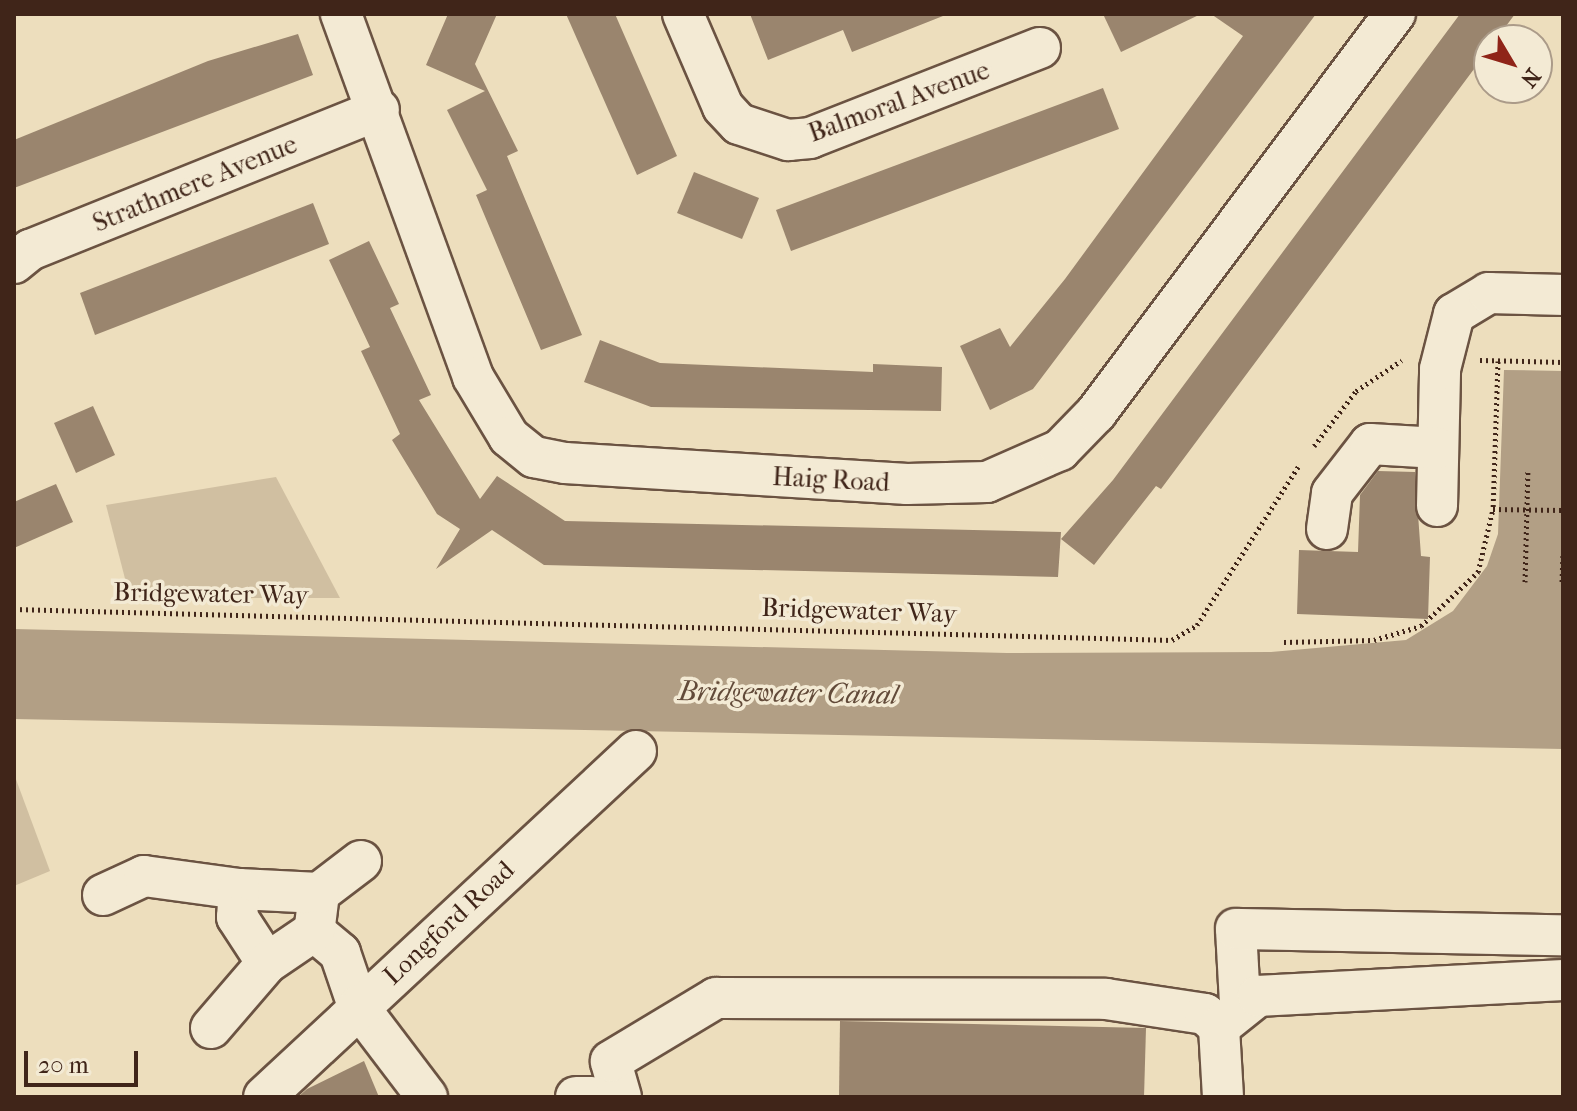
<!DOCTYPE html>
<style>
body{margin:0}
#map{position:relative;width:1577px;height:1111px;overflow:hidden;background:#eddebd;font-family:"IM FELL French Canon",serif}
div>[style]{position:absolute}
.green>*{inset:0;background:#d0bfa1}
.water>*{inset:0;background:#b29f85}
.building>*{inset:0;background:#9a856e}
.path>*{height:5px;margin-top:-2.5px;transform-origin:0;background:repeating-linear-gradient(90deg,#402519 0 2px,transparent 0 6px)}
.roads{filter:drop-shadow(2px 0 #6b5342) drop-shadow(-2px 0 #6b5342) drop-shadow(0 2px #6b5342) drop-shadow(0 -2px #6b5342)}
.minor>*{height:40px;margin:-20px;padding:0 20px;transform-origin:20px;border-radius:20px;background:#f3ead4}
span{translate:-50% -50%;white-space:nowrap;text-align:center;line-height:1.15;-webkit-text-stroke:7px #f3ead4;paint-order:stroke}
.street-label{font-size:26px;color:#402519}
.water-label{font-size:28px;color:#624a39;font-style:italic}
.frame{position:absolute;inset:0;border:16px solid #402519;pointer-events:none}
.north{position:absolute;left:1473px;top:24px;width:80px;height:80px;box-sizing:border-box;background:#f3ead4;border:2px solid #ab9b89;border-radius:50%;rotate:128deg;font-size:22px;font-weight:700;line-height:32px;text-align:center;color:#402519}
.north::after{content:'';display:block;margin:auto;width:28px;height:36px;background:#8f2418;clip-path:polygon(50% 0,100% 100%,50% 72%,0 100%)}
.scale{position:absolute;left:24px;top:1051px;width:114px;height:36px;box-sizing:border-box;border:4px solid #402519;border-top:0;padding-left:10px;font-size:24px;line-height:28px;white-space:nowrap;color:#402519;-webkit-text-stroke:6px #f3ead4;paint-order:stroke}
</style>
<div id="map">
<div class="green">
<i style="clip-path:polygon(276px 477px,340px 598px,130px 598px,106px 505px)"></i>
<i style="clip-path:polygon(14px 774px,50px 871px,14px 886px)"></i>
</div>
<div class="water">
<i style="clip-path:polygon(1504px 370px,1563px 371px,1563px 749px,14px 719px,14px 629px,1007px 653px,1271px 652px,1406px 640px,1453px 611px,1487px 566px,1498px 534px)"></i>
</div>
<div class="building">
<i style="clip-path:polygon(448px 14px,497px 14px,475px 64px,518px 151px,507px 156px,582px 335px,541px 350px,476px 195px,487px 190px,447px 110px,485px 91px,426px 65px)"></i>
<i style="clip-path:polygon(566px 14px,615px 14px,677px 156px,637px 175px)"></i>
<i style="clip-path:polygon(750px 14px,943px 14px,943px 16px,852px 52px,843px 30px,768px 60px)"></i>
<i style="clip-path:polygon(1103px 14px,1201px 14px,1121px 52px)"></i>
<i style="clip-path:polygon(1211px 14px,1316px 14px,1033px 389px,990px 410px,960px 346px,1000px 328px,1010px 347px,1065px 279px,1243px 36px)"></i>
<i style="clip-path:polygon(1460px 14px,1515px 14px,1161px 489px,1156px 486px,1094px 565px,1061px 539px,1113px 480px)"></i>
<i style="clip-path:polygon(298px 34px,313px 75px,14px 188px,14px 140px,208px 61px)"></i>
<i style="clip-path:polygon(1103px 88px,1119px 129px,791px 251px,776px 210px)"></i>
<i style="clip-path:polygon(694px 172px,759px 198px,742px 239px,677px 213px)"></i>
<i style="clip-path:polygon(313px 203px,329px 244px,95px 335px,80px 293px)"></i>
<i style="clip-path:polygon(369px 241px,399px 304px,390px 308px,431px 395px,419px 400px,480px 499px,497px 476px,565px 521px,1061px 532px,1058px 577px,544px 565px,492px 530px,436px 569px,460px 529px,437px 514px,392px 440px,400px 434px,361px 351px,370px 347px,329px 260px)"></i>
<i style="clip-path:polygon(600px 340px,660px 363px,873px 372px,873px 364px,942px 367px,941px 411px,651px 407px,584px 382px)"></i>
<i style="clip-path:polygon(93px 406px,115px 455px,76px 473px,54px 423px)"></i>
<i style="clip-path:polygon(1378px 471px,1415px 472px,1421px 556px,1430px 557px,1428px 619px,1297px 614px,1299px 550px,1358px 552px,1360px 495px)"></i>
<i style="clip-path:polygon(56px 484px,73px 522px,14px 548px,14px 502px)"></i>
<i style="clip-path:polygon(840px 1021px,1146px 1028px,1144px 1097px,839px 1097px)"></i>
<i style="clip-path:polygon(364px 1061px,379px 1097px,298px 1097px,307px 1089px)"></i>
</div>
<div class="path">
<i style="left:1480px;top:360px;width:83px;rotate:1.4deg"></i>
<i style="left:1498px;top:361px;width:148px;rotate:91.9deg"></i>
<i style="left:1493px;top:509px;width:70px;rotate:0.8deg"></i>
<i style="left:1314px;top:446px;width:69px;rotate:-52.6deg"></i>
<i style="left:1356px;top:391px;width:55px;rotate:-34deg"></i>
<i style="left:1525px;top:582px;width:112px;rotate:-88.5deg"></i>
<i style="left:1562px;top:582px;width:27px;rotate:-88deg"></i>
<i style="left:14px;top:609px;width:1158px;rotate:1.53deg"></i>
<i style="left:1172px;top:640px;width:29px;rotate:-31deg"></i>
<i style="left:1197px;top:625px;width:188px;rotate:-57.4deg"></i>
<i style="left:1284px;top:642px;width:90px;rotate:-1.3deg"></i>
<i style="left:1374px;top:640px;width:49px;rotate:-16.6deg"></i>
<i style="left:1421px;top:626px;width:79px;rotate:-43.5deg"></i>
<i style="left:1478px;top:572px;width:65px;rotate:-76.6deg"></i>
</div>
<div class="roads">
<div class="minor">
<i style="left:341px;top:14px;width:386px;rotate:70deg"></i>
<i style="left:473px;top:377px;width:70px;rotate:59deg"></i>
<i style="left:509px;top:437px;width:32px;rotate:39deg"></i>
<i style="left:534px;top:457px;width:32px;rotate:11deg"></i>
<i style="left:565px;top:463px;width:343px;rotate:3.5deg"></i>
<i style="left:907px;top:484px;width:80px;rotate:-1.4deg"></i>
<i style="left:987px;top:482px;width:80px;rotate:-23.7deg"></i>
<i style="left:1060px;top:450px;width:52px;rotate:-45.8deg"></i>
<i style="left:1096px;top:413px;width:499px;rotate:-53.2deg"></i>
<i style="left:683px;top:14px;width:101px;rotate:66.7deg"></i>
<i style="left:723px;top:107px;width:23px;rotate:47deg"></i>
<i style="left:739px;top:124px;width:52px;rotate:18.1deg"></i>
<i style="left:788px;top:140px;width:22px;rotate:-5deg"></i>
<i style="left:810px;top:138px;width:247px;rotate:-21.4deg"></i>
<i style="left:14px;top:263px;width:21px;rotate:-39deg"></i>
<i style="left:30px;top:250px;width:376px;rotate:-21.9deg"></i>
<i style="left:1437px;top:506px;width:137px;rotate:-88.7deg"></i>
<i style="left:1440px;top:369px;width:57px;rotate:-75.7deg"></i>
<i style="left:1454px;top:314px;width:41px;rotate:-31deg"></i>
<i style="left:1489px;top:293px;width:74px;rotate:1.5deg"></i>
<i style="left:1327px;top:529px;width:36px;rotate:-82deg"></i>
<i style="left:1332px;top:493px;width:62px;rotate:-52.2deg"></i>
<i style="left:1370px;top:444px;width:68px;rotate:3.4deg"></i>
<i style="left:361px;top:861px;width:53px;rotate:142.7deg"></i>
<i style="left:319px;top:893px;width:38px;rotate:97deg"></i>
<i style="left:314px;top:931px;width:34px;rotate:40deg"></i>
<i style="left:340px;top:953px;width:56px;rotate:71.2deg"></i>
<i style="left:358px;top:1006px;width:114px;rotate:52.8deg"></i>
<i style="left:239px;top:889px;width:80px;rotate:2.9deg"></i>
<i style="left:103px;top:895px;width:45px;rotate:-24.9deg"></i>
<i style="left:144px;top:876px;width:96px;rotate:7.8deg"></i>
<i style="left:239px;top:889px;width:28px;rotate:94deg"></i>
<i style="left:237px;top:917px;width:55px;rotate:56.9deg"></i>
<i style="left:1240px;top:1003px;width:74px;rotate:-93.1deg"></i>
<i style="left:1236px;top:929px;width:327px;rotate:1.1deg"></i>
<i style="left:211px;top:1028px;width:86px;rotate:-49.3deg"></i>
<i style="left:267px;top:963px;width:57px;rotate:-34.2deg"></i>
<i style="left:264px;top:1097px;width:508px;rotate:-42.93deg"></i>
<i style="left:576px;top:1097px;width:16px"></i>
<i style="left:621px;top:1097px;width:37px;rotate:-106deg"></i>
<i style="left:611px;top:1061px;width:122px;rotate:-31deg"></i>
<i style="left:716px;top:998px;width:390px;rotate:0.1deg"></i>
<i style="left:1106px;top:999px;width:100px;rotate:8.6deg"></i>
<i style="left:1205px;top:1014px;width:19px;rotate:43deg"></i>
<i style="left:1223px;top:1097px;width:70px;rotate:-93.3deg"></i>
<i style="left:1219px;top:1027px;width:50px;rotate:-38.5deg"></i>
<i style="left:1258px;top:996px;width:305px;rotate:-3deg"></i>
</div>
</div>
<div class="street-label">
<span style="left:899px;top:102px;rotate:-20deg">Balmoral Avenue</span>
<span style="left:195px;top:184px;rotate:-22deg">Strathmere Avenue</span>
<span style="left:831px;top:480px;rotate:3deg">Haig Road</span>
<span style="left:211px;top:594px;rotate:1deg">Bridgewater Way</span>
<span style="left:859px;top:611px;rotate:2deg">Bridgewater Way</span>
<span style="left:449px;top:923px;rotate:-43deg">Longford Road</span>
</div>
<div class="water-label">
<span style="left:788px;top:693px;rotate:1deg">Bridgewater Canal</span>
</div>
<div class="frame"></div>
<div class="north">N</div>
<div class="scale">20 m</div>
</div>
